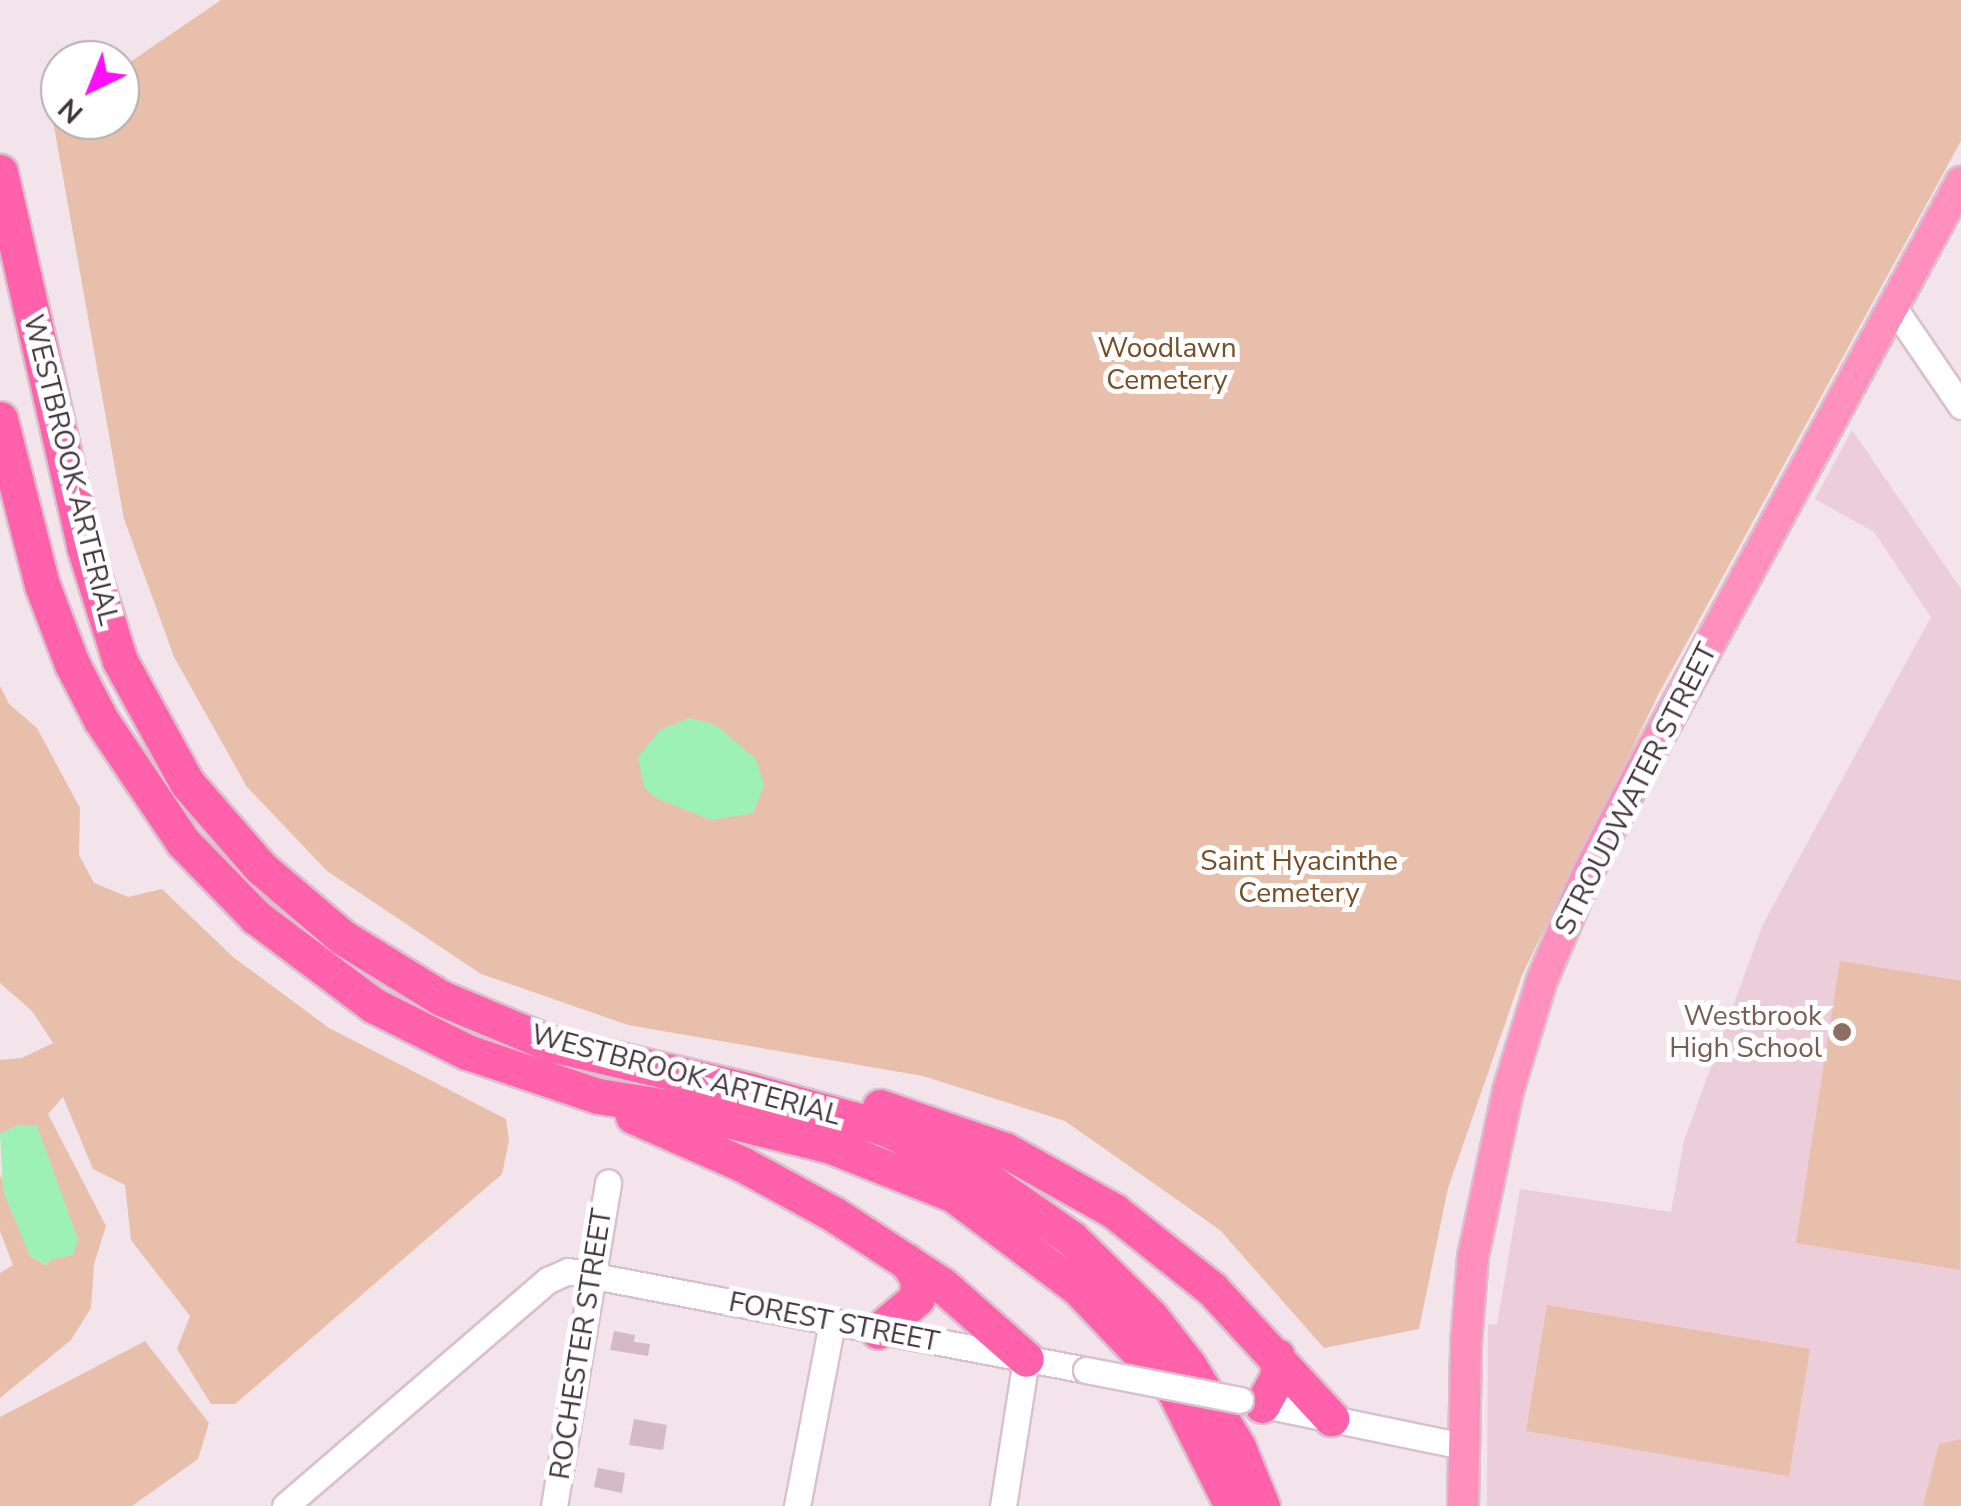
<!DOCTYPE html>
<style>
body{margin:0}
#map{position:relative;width:1961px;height:1506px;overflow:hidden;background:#f2e4ea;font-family:"Nunito Sans",sans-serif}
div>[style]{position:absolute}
.education>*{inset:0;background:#eccdda}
.green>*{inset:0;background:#e8bfab}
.water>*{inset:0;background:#9ef1b6}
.building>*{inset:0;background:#d4b9c7}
.roads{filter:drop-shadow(2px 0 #d9c0cc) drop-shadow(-2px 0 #d9c0cc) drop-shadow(0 2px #d9c0cc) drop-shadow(0 -2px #d9c0cc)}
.minor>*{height:25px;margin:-12.5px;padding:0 12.5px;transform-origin:12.5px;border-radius:12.5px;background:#fff}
.major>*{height:30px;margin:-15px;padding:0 15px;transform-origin:15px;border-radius:15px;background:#ff90be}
.highway>*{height:35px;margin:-17.5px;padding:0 17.5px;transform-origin:17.5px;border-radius:17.5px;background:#ff62aa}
.bridges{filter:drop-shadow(2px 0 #d9c0cc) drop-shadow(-2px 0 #d9c0cc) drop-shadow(0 2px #d9c0cc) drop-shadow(0 -2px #d9c0cc)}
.minor-bridge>*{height:25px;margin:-12.5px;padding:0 12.5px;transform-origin:12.5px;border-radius:12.5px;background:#fff}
.dots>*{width:28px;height:28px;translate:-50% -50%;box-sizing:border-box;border:5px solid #fff;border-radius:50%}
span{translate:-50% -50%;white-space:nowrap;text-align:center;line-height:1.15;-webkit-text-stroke:10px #fff;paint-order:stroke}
.park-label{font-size:28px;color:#774e26}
.street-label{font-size:28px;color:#44343c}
.education-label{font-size:28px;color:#785e54}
.right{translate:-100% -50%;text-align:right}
.north{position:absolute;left:40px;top:40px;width:100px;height:100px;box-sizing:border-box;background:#fff;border:2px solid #b4aeb1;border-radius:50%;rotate:223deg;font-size:28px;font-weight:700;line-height:40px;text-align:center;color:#44343c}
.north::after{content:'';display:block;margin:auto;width:35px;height:45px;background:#fe0ff8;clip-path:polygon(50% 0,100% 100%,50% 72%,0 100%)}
</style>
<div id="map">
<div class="education">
<i style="clip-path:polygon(1852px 430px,1961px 589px,1961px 1506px,1487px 1506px,1488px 1324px,1497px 1325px,1520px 1189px,1671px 1212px,1684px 1141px,1763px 924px,1931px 617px,1874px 532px,1815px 499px)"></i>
</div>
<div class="green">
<i style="clip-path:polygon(221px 0,1961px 0,1961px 141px,1658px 695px,1522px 975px,1448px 1188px,1419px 1329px,1324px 1348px,1220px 1230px,1065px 1121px,923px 1076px,628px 1025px,481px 974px,327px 871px,247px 787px,174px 657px,124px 519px,50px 104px,60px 99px,60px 120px,120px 120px,120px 69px)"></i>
<i style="clip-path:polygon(0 686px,9px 704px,37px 728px,80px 808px,79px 855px,94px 883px,128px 897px,162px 889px,233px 957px,329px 1028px,506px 1119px,509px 1141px,502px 1174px,235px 1404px,211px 1404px,177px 1349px,190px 1316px,131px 1240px,125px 1185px,93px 1169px,63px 1097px,48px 1114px,106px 1226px,94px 1264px,91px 1308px,71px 1340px,0 1398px,0 1273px,13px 1265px,0 1231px,0 1174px,30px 1256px,46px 1265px,18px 1125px,0 1134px,0 1060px,22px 1058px,53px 1043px,32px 1011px,0 983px)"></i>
<i style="clip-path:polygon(1840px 961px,1961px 981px,1960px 1270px,1796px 1243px)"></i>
<i style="clip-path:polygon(1547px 1305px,1810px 1349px,1789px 1476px,1526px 1431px)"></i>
<i style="clip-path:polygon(145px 1341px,209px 1423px,198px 1459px,132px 1506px,0 1506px,0 1417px)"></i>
<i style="clip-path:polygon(1961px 1439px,1961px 1506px,1923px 1506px,1939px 1444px)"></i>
</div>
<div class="water">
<i style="clip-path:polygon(689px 718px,716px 725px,756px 759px,764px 786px,753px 813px,711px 820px,656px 798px,644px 787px,638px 757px,660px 730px)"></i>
<i style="clip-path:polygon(18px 1125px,37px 1126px,78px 1239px,73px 1255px,50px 1260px,47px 1265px,30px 1256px,3px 1191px,0 1134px)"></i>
</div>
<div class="building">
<i style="clip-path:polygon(614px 1331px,635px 1335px,634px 1342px,650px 1344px,648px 1356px,610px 1350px)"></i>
<i style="clip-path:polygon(634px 1419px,667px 1425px,663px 1450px,629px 1445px)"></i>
<i style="clip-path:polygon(598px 1468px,625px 1473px,622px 1493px,594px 1487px)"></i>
</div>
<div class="roads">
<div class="minor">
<i style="left:1894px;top:308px;width:119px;rotate:55.6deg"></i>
<i style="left:1250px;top:1402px;width:217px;rotate:11.7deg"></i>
<i style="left:285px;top:1506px;width:347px;rotate:-40.7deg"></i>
<i style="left:548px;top:1280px;width:22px;rotate:-24deg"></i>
<i style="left:568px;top:1271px;width:527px;rotate:10.82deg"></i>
<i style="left:554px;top:1506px;width:328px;rotate:-80.5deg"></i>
<i style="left:797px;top:1506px;width:187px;rotate:-79.2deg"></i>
<i style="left:1003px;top:1506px;width:149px;rotate:-81.1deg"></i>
</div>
<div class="major">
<i style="left:1463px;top:1506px;width:162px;rotate:-88.9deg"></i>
<i style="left:1466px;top:1344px;width:87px;rotate:-85.4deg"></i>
<i style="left:1473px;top:1257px;width:170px;rotate:-78.1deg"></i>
<i style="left:1508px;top:1091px;width:116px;rotate:-73deg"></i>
<i style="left:1542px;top:980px;width:120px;rotate:-66.9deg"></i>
<i style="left:1589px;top:870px;width:102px;rotate:-62.7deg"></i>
<i style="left:1636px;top:779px;width:680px;rotate:-61.44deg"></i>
</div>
<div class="highway">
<i style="left:0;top:172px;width:383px;rotate:77.3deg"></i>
<i style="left:84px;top:546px;width:121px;rotate:72.6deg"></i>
<i style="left:120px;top:661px;width:139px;rotate:61.2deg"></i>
<i style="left:187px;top:783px;width:113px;rotate:49deg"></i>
<i style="left:261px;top:868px;width:106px;rotate:40.4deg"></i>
<i style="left:342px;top:937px;width:116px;rotate:31.6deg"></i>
<i style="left:441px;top:998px;width:119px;rotate:22.7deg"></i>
<i style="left:551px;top:1044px;width:205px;rotate:13.2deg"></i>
<i style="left:751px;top:1091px;width:138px;rotate:15.5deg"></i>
<i style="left:884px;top:1128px;width:97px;rotate:25deg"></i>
<i style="left:972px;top:1169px;width:121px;rotate:34.9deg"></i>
<i style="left:1071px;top:1238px;width:112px;rotate:44.6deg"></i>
<i style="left:1151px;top:1317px;width:62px;rotate:52.2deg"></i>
<i style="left:1189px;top:1366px;width:95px;rotate:58.8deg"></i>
<i style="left:1238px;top:1447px;width:64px;rotate:67.9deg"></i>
<i style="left:0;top:419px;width:171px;rotate:75.8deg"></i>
<i style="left:42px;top:585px;width:85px;rotate:69.2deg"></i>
<i style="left:72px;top:664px;width:63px;rotate:62.6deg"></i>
<i style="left:101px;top:720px;width:147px;rotate:56.1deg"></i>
<i style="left:183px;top:842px;width:105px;rotate:45.8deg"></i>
<i style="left:256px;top:917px;width:146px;rotate:36.9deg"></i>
<i style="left:373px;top:1005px;width:105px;rotate:26.6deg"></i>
<i style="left:467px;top:1052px;width:138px;rotate:18.6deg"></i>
<i style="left:598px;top:1096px;width:90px;rotate:8.9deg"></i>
<i style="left:687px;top:1110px;width:148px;rotate:14deg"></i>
<i style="left:831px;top:1146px;width:132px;rotate:21.7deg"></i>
<i style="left:954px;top:1195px;width:155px;rotate:36.9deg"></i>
<i style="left:1078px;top:1288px;width:138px;rotate:46.5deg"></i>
<i style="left:1173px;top:1388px;width:132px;rotate:63.4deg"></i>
<i style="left:880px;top:1107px;width:132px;rotate:19deg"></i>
<i style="left:1005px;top:1150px;width:125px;rotate:29.2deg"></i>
<i style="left:1114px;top:1211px;width:125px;rotate:38.5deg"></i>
<i style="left:1212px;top:1289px;width:176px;rotate:47.3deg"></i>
<i style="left:633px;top:1116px;width:119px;rotate:23.8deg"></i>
<i style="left:742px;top:1164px;width:106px;rotate:28.7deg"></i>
<i style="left:835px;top:1215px;width:126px;rotate:33.1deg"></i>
<i style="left:941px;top:1284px;width:113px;rotate:41.4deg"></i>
<i style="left:878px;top:1331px;width:51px;rotate:-40.2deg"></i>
<i style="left:917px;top:1298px;width:20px;rotate:-87deg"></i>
<i style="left:918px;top:1278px;width:21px;rotate:-125deg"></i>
<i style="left:1262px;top:1405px;width:33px;rotate:-61deg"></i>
<i style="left:1278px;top:1376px;width:20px;rotate:-93deg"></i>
</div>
</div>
<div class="bridges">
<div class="minor-bridge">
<i style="left:1086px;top:1370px;width:157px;rotate:11deg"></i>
</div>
</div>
<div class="dots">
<i style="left:1842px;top:1032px;background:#8d6e63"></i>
</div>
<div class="park-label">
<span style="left:1167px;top:364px">Woodlawn<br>Cemetery</span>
<span style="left:1299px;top:877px">Saint Hyacinthe<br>Cemetery</span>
</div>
<div class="street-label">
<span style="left:71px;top:470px;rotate:76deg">WESTBROOK ARTERIAL</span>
<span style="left:1636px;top:789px;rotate:-63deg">STROUDWATER STREET</span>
<span style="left:686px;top:1075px;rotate:15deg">WESTBROOK ARTERIAL</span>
<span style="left:834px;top:1322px;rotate:11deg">FOREST STREET</span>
<span style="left:581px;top:1344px;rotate:-81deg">ROCHESTER STREET</span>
</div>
<div class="education-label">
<span class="right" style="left:1822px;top:1032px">Westbrook<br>High School</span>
</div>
<div class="north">N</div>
</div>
